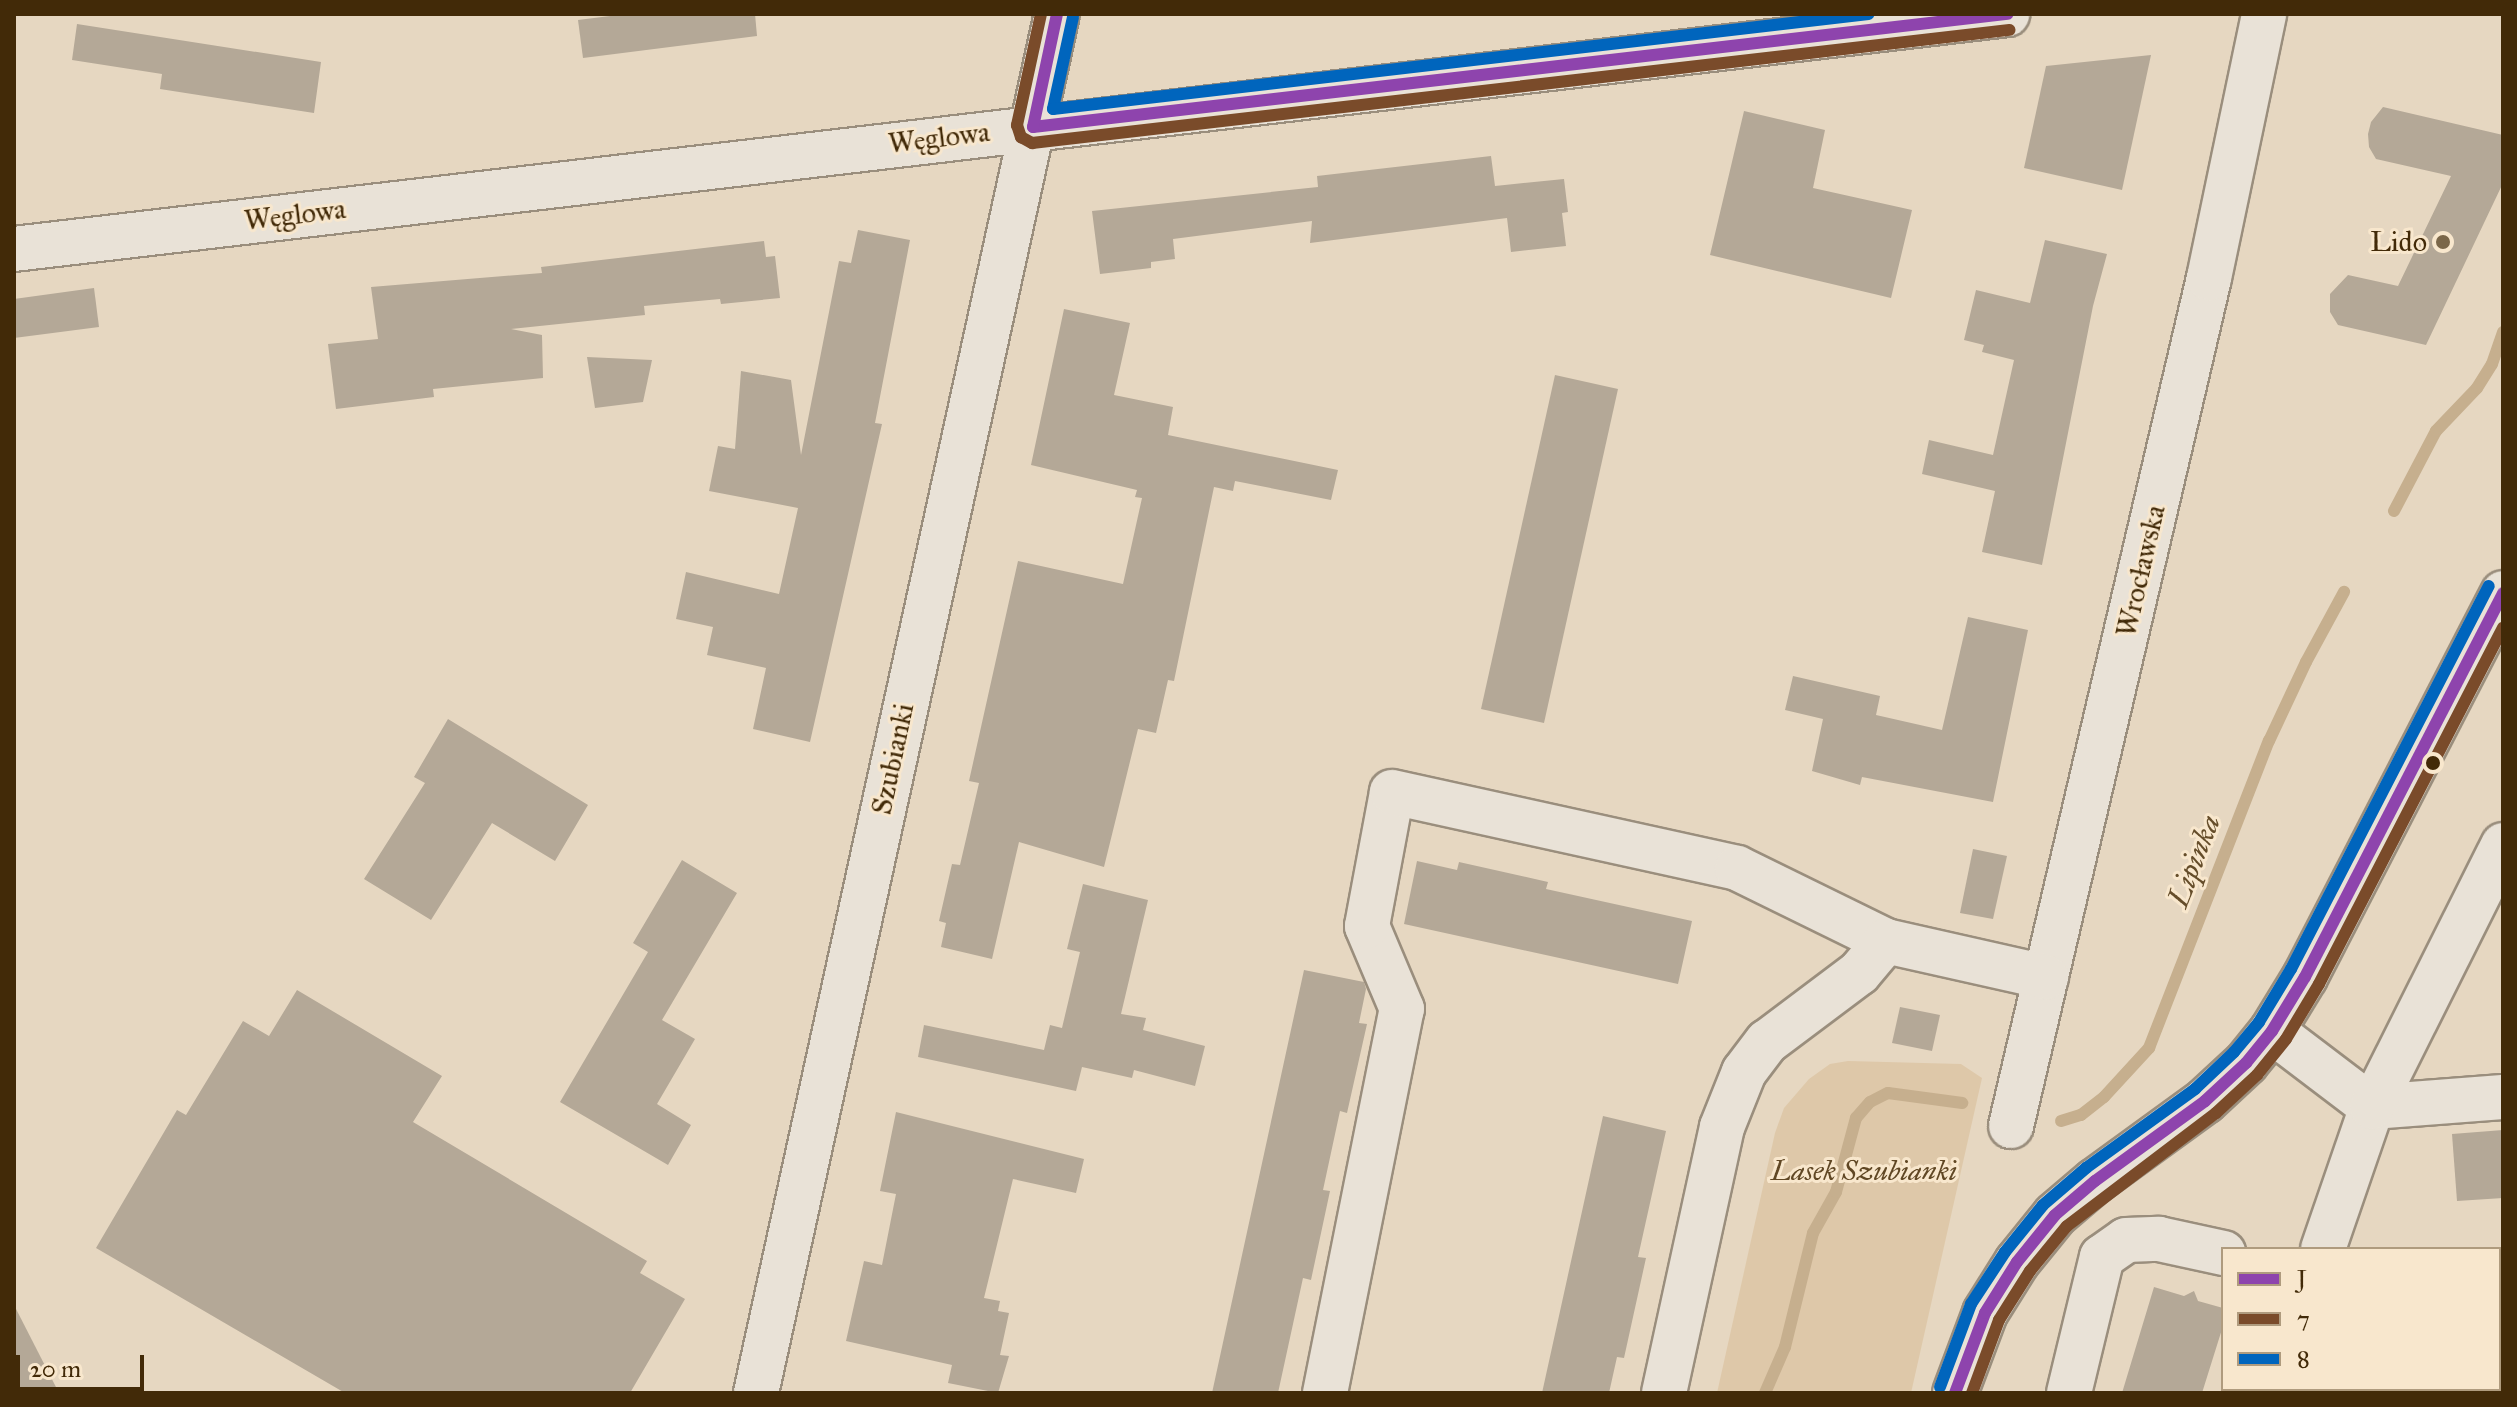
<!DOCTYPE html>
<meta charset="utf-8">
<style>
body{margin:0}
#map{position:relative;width:2517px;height:1407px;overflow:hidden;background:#e6d7c1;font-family:"IM FELL Great Primer",serif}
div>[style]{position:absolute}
.green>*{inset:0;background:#dec8a9}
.stream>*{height:12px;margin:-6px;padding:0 6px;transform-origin:6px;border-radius:6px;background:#c6af8e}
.building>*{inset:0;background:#b4a897}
.roads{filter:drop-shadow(2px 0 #9a8e7d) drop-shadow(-2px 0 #9a8e7d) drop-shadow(0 2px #9a8e7d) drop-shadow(0 -2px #9a8e7d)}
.minor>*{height:44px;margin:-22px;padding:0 22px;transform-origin:22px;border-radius:22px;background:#e9e2d7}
.bus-1>*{height:12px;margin:-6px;padding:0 6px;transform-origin:6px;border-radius:6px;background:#8e44ad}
.bus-2>*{height:12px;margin:-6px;padding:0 6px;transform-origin:6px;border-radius:6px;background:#7a4b2a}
.bus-3>*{height:12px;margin:-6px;padding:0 6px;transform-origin:6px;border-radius:6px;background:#0065bd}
.dots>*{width:22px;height:22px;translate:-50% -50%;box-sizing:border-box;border:4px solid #f8e7cd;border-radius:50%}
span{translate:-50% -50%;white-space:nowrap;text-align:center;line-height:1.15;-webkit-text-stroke:6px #f8e7cd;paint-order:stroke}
.street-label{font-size:28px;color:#422a08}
.poi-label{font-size:28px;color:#422a08}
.right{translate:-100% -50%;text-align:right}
.park-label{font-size:28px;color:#604724;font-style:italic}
.water-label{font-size:30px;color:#654d2a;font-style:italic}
.frame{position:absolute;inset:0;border:16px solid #422a08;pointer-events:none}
.legend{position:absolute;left:2221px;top:1247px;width:280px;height:144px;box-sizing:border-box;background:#f8e7cd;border:2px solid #af9b7e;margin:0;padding:10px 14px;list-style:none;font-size:24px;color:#422a08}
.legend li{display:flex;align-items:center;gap:16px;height:40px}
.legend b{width:40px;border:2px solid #af9b7e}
.scale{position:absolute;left:16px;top:1355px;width:128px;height:36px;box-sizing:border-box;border:4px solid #422a08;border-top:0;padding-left:10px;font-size:24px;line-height:28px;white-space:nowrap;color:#422a08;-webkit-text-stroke:6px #f8e7cd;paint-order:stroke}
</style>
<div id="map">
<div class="green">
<i style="clip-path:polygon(1848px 1061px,1961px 1064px,1982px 1078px,1911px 1393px,1717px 1393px,1775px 1133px,1784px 1108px,1809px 1079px,1830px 1064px)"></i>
</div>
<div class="stream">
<i style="left:2394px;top:511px;width:90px;rotate:-62.3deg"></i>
<i style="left:2436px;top:431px;width:59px;rotate:-46.4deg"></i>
<i style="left:2477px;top:388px;width:28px;rotate:-58deg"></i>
<i style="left:2492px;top:364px;width:34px;rotate:-71deg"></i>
<i style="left:2061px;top:1121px;width:21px;rotate:-17deg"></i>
<i style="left:2081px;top:1115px;width:29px;rotate:-38deg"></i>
<i style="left:2104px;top:1097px;width:67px;rotate:-47.4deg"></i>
<i style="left:2149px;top:1048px;width:330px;rotate:-68.7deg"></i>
<i style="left:2269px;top:741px;width:87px;rotate:-64.9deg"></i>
<i style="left:2306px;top:662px;width:80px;rotate:-61.5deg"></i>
<i style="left:1765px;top:1393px;width:50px;rotate:-66.5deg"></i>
<i style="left:1785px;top:1347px;width:117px;rotate:-76.2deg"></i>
<i style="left:1813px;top:1233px;width:47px;rotate:-60.7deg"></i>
<i style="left:1836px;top:1192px;width:77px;rotate:-74.9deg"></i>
<i style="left:1856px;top:1118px;width:21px;rotate:-49deg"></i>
<i style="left:1870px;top:1102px;width:20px;rotate:-27deg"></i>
<i style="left:1888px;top:1093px;width:75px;rotate:7.7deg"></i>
</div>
<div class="building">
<i style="clip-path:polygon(626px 14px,755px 14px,757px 36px,583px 58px,578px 20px)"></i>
<i style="clip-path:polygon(77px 24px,321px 62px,314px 113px,160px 89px,162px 74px,72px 60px)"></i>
<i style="clip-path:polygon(2151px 55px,2122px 190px,2024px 168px,2046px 66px)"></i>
<i style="clip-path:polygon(2383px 107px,2503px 135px,2503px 183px,2426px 345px,2338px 325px,2330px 312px,2330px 294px,2348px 275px,2398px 286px,2451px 176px,2376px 159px,2369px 147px,2368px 134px,2371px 122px)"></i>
<i style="clip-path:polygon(1744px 111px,1825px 130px,1813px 188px,1912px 210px,1891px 298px,1710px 255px)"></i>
<i style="clip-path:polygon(1491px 156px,1495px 186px,1564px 179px,1568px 212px,1562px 213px,1566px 246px,1511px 252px,1507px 218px,1310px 243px,1312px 221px,1173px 239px,1175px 259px,1151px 262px,1151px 268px,1100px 274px,1092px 211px,1318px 187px,1317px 176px)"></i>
<i style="clip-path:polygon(858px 230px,910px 240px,875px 423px,882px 424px,810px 742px,753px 729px,766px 668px,707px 655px,713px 627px,676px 619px,686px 572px,779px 594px,798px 508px,709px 491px,718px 446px,735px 449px,741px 371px,791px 380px,801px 455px,839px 261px,851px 263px)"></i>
<i style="clip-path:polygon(2045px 240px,2107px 254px,2093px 306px,2042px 565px,1982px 552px,1995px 491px,1922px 474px,1929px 440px,1993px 455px,2014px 360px,1982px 352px,1984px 345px,1964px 340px,1976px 290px,2030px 303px)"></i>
<i style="clip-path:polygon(764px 241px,766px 257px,775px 256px,780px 298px,721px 304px,720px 299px,644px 306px,645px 315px,511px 329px,542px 335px,543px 378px,433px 389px,434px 397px,336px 409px,328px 344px,378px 339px,371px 287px,542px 273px,541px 267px)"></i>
<i style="clip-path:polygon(94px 288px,99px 327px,14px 338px,14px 299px)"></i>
<i style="clip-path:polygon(1064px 309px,1130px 323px,1114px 395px,1173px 407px,1168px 435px,1338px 470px,1331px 500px,1235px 481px,1233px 491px,1214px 487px,1174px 681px,1168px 680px,1156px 733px,1138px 729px,1104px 867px,1019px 842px,992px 959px,941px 947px,946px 923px,939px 921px,952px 864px,960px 865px,979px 783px,969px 781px,1018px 561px,1123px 584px,1142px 498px,1135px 497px,1137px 490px,1031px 465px)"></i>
<i style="clip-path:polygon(587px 357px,652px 360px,643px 402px,595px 408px)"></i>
<i style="clip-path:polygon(1555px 375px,1618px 389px,1544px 723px,1481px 709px)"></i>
<i style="clip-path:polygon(1968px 617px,2028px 630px,1993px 802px,1862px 777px,1860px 785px,1812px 771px,1823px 719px,1785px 710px,1793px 676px,1880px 696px,1876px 715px,1942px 730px)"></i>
<i style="clip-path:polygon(448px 719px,588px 805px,555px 861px,492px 823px,431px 920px,364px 879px,425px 783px,414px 777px)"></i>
<i style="clip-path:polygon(1973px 849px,2007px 856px,1993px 919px,1960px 913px)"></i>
<i style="clip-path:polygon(682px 860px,737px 893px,662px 1020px,695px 1039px,657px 1104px,691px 1125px,668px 1165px,560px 1102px,648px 952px,633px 943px)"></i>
<i style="clip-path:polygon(1417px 861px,1457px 870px,1459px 862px,1548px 882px,1546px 889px,1692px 921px,1678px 984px,1404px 924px)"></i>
<i style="clip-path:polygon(1083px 884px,1148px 900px,1121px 1014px,1146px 1018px,1143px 1030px,1205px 1046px,1195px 1086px,1134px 1070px,1132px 1078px,1082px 1067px,1076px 1091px,918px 1057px,924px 1025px,1044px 1050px,1050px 1025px,1062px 1028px,1080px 952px,1067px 949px)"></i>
<i style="clip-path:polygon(1304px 970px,1364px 982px,1366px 989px,1359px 1023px,1367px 1024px,1347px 1113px,1340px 1111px,1323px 1190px,1330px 1191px,1311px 1280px,1303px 1278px,1278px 1393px,1212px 1393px)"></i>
<i style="clip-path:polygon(297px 990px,442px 1076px,413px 1122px,647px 1261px,640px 1273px,685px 1299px,630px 1393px,345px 1393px,96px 1248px,177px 1110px,186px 1115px,243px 1021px,269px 1036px)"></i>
<i style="clip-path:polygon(1900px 1007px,1940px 1015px,1932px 1051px,1892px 1043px)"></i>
<i style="clip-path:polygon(896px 1112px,1084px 1159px,1076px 1193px,1013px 1179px,984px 1298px,1000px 1301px,998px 1311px,1009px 1313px,1000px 1355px,1009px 1356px,998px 1393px,948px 1383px,952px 1365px,846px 1341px,864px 1261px,882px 1265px,896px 1194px,880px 1191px)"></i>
<i style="clip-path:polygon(1603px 1116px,1666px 1131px,1638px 1257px,1646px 1258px,1624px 1358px,1617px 1357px,1609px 1393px,1542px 1393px)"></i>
<i style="clip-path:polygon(2503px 1130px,2503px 1198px,2457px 1201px,2452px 1134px)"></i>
<i style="clip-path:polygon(2154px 1287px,2184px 1296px,2194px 1291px,2198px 1301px,2223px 1308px,2223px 1326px,2202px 1393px,2122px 1393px)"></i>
<i style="clip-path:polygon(14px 1305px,59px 1393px,14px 1393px)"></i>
</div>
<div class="roads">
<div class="minor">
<i style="left:14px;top:249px;width:2007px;rotate:-6.72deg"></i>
<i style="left:2272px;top:1031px;width:126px;rotate:37.2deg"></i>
<i style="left:2372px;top:1107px;width:131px;rotate:-4.4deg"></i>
<i style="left:2011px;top:1126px;width:871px;rotate:-76.86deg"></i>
<i style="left:2209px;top:278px;width:270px;rotate:-78.2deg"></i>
<i style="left:2323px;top:1249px;width:150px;rotate:-71deg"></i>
<i style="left:2372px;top:1107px;width:293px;rotate:-63.4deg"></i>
<i style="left:756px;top:1393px;width:1411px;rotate:-77.69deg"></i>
<i style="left:1325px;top:1393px;width:392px;rotate:-78.7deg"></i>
<i style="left:1402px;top:1009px;width:90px;rotate:-112.9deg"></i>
<i style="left:1367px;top:926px;width:136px;rotate:-79.4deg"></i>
<i style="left:1392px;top:792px;width:353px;rotate:12.4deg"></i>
<i style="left:1737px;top:868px;width:166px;rotate:26.1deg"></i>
<i style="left:1886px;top:941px;width:164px;rotate:12.7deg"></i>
<i style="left:1664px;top:1393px;width:272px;rotate:-77.7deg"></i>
<i style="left:1722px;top:1127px;width:59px;rotate:-68.2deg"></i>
<i style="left:1744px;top:1072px;width:38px;rotate:-53deg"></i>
<i style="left:1767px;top:1042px;width:115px;rotate:-36.9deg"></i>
<i style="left:1859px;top:973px;width:42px;rotate:-49.8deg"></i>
<i style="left:1955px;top:1393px;width:85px;rotate:-69.4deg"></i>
<i style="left:1985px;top:1313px;width:60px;rotate:-57.9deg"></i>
<i style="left:2017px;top:1262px;width:60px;rotate:-51deg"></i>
<i style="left:2055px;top:1215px;width:52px;rotate:-40.4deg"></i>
<i style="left:2095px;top:1181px;width:136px;rotate:-36deg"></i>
<i style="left:2205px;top:1101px;width:56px;rotate:-42.8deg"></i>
<i style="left:2246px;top:1063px;width:41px;rotate:-50.9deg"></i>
<i style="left:2272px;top:1031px;width:63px;rotate:-58.6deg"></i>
<i style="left:2305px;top:977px;width:432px;rotate:-62.7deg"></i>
<i style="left:2069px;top:1393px;width:140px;rotate:-76.4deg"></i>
<i style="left:2102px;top:1257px;width:29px;rotate:-35deg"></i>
<i style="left:2126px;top:1240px;width:33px;rotate:-2deg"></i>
<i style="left:2159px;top:1239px;width:66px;rotate:12.3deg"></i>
<i style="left:2292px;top:1393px;width:4px;rotate:-76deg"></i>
</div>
</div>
<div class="bus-1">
<i style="left:1033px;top:127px;width:981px;rotate:-6.62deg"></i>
<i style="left:1033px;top:127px;width:116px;rotate:-78deg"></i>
<i style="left:1955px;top:1393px;width:85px;rotate:-69.4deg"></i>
<i style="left:1985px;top:1313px;width:60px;rotate:-57.9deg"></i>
<i style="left:2017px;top:1262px;width:60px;rotate:-51deg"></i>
<i style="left:2055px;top:1215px;width:52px;rotate:-40.4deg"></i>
<i style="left:2095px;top:1181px;width:136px;rotate:-36deg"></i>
<i style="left:2205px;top:1101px;width:56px;rotate:-42.8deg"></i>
<i style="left:2246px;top:1063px;width:41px;rotate:-50.9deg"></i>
<i style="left:2272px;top:1031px;width:63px;rotate:-58.6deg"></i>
<i style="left:2305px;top:977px;width:432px;rotate:-62.7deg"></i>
</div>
<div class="bus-2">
<i style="left:1041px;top:14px;width:114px;rotate:102.2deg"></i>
<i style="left:1017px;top:125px;width:13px;rotate:72deg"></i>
<i style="left:1021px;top:137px;width:13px;rotate:29deg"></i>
<i style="left:1032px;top:143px;width:984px;rotate:-6.6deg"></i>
<i style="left:1972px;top:1393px;width:78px;rotate:-69.7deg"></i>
<i style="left:1999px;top:1320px;width:58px;rotate:-57.7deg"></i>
<i style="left:2030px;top:1271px;width:58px;rotate:-50.6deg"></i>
<i style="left:2067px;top:1226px;width:187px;rotate:-37.2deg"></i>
<i style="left:2216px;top:1113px;width:56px;rotate:-42.8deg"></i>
<i style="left:2257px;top:1075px;width:46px;rotate:-51.1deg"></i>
<i style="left:2286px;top:1039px;width:64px;rotate:-59deg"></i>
<i style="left:2319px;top:984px;width:401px;rotate:-62.7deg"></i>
</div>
<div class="bus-3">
<i style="left:1073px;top:17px;width:94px;rotate:102.3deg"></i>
<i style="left:1053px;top:109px;width:821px;rotate:-6.65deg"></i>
<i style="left:1940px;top:1387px;width:89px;rotate:-69.5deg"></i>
<i style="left:1971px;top:1304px;width:62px;rotate:-56.8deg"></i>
<i style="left:2005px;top:1252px;width:60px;rotate:-51deg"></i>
<i style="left:2043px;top:1205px;width:57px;rotate:-40.7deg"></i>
<i style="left:2086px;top:1168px;width:135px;rotate:-35.9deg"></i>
<i style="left:2195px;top:1089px;width:54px;rotate:-43.5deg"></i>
<i style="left:2234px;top:1052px;width:39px;rotate:-50deg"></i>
<i style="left:2259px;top:1022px;width:62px;rotate:-58.9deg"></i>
<i style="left:2291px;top:969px;width:431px;rotate:-62.7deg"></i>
</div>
<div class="dots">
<i style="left:2443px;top:242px;background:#7b6749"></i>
<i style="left:2433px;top:763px;background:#422a08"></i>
</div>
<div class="street-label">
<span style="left:939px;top:138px;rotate:-7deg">Węglowa</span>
<span style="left:295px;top:215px;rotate:-7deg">Węglowa</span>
<span style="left:2141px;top:571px;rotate:-77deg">Wrocławska</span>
<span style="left:893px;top:759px;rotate:-78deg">Szubianki</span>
</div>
<div class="poi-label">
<span class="right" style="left:2427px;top:242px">Lido</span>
</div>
<div class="park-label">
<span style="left:1864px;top:1171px">Lasek Szubianki</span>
</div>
<div class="water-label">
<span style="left:2194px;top:861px;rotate:-69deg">Lipinka</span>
</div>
<div class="frame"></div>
<ul class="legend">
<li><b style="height:10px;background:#8e44ad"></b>J</li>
<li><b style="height:10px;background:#7a4b2a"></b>7</li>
<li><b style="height:10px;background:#0065bd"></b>8</li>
</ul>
<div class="scale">20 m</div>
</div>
